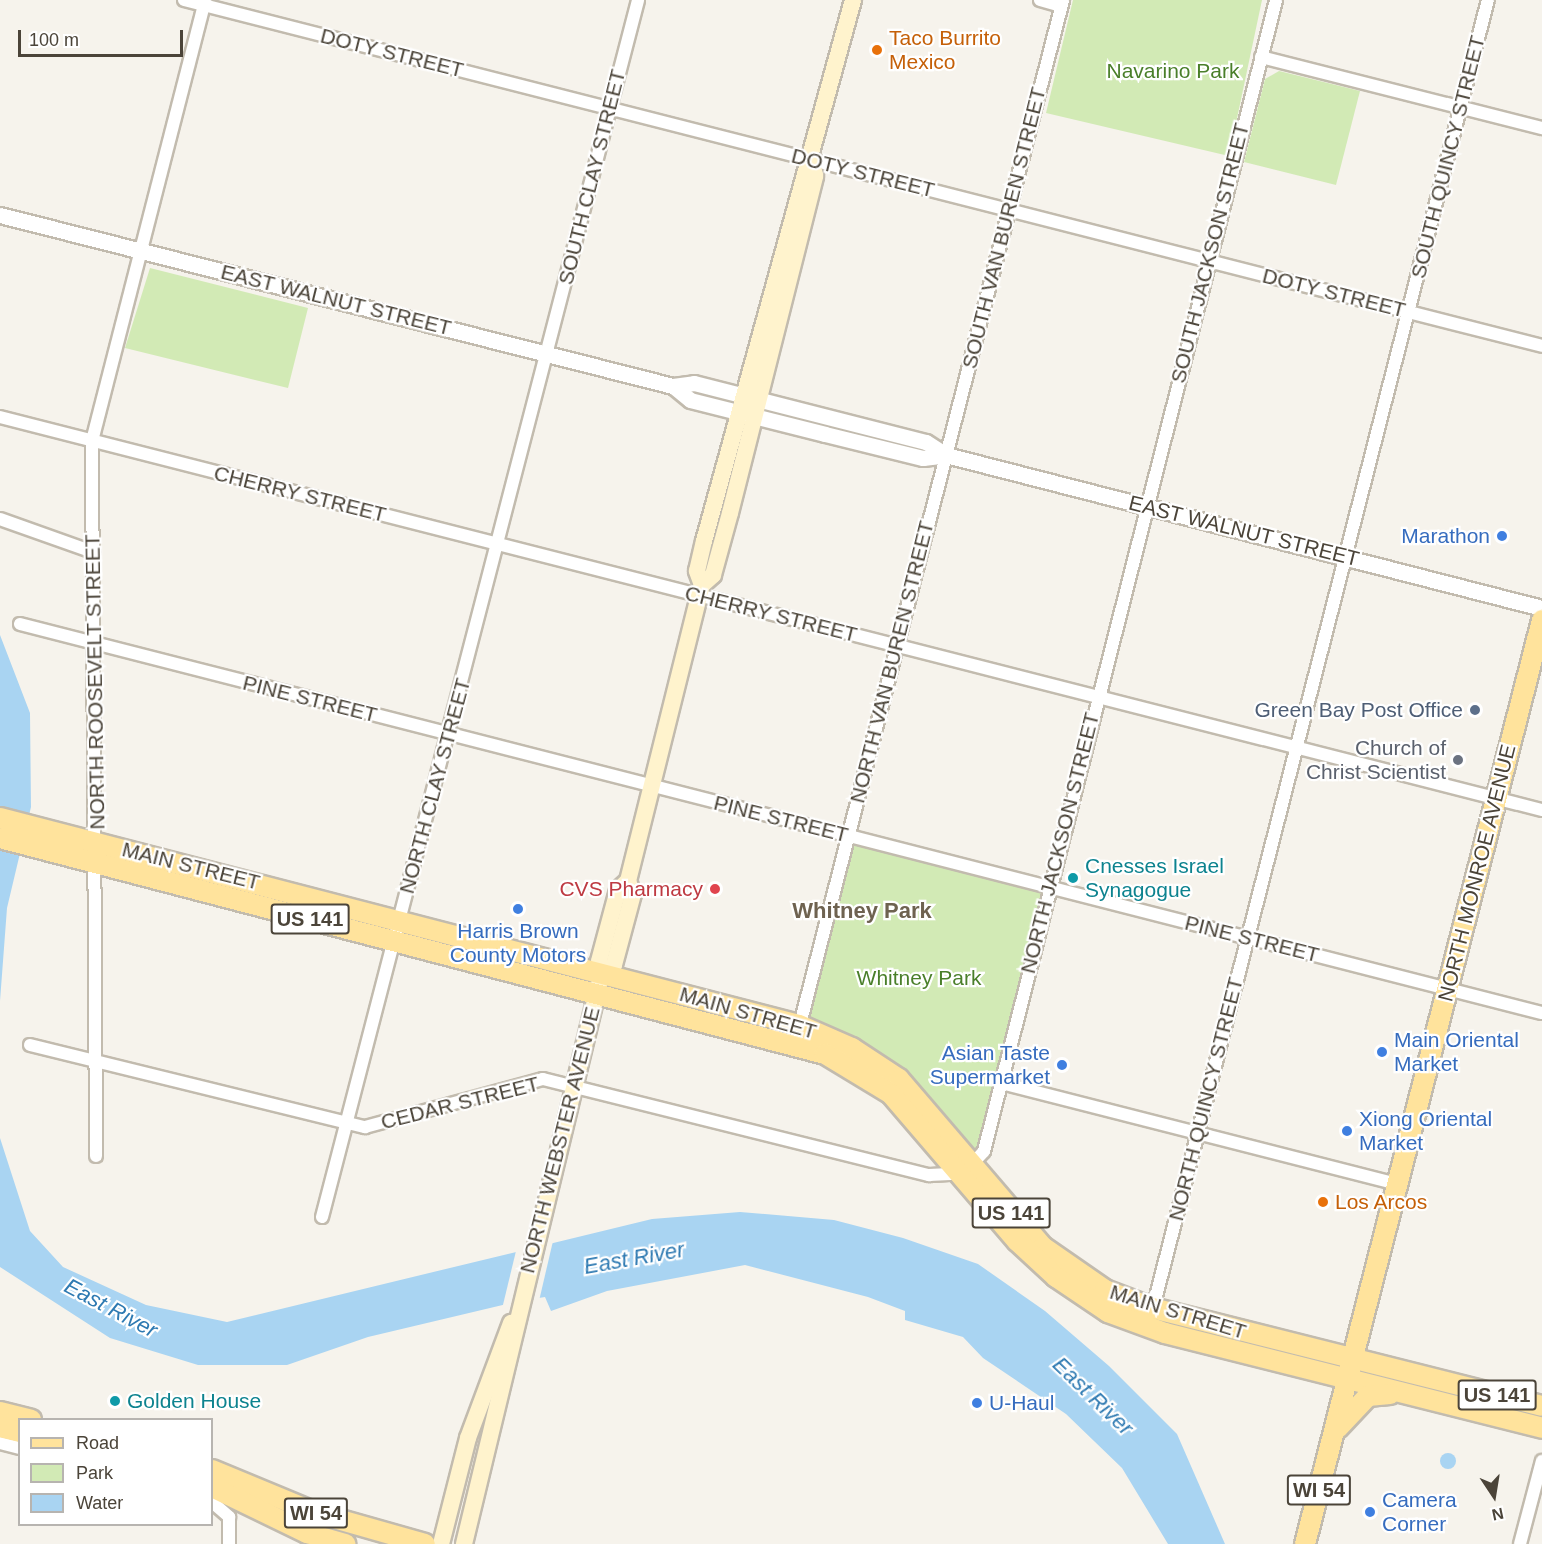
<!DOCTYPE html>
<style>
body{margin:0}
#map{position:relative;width:1542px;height:1544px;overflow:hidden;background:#f6f3ec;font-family:Arial,sans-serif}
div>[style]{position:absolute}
.green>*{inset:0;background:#d2eab5}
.water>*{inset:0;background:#a9d4f2}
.round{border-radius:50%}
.pier>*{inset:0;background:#f6f3ec}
.roads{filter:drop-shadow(2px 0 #c2bbae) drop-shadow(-2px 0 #c2bbae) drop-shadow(0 2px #c2bbae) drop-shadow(0 -2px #c2bbae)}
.minor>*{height:12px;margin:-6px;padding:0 6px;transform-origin:6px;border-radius:6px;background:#fff}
.tertiary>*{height:15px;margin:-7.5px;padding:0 7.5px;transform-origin:7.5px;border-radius:7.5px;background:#fff}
.secondary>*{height:16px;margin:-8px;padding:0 8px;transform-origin:8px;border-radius:8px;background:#fff3cd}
.primary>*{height:20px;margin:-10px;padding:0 10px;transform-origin:10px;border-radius:10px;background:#ffe39c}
.dots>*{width:16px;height:16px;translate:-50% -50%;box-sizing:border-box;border:3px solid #fff;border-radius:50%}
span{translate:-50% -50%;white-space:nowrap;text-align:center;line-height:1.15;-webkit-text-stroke:4.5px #fff;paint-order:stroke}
.shield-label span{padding:2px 4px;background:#fff;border:2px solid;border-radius:4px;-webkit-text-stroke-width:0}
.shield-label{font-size:20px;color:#4b4439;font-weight:700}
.food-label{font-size:21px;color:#c56008}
.left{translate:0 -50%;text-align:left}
.street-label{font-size:21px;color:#4b4439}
.park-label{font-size:21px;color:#4a7f2a}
.shop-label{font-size:21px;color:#366cbe}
.right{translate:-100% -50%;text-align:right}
.service-label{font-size:21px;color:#4e5e75}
.worship-label{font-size:21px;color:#5b616d}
.culture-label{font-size:21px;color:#0d838f}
.health-label{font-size:21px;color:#be3a42}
.neighbourhood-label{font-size:22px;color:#6e6250;font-weight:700}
.water-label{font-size:22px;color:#2e7ab2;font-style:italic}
.legend{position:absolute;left:18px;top:1418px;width:195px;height:108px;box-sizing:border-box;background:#fff;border:2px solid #b7b4b0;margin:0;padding:8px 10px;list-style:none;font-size:18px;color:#4b4439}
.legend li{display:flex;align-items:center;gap:12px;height:30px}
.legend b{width:30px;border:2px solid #b7b4b0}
.north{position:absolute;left:1464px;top:1466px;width:60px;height:60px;-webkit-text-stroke:4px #fff;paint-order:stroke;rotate:168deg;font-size:16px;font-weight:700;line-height:24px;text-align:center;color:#4b4439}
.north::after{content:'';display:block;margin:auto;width:21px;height:27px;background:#4b4439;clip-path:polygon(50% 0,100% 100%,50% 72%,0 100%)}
.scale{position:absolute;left:18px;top:30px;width:165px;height:27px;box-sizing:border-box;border:3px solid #4b4439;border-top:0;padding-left:8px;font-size:18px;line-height:21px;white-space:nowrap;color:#4b4439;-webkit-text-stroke:4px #fff;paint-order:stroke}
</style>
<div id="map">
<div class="green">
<i style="clip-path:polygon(1073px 0,1262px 0,1229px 156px,1046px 113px)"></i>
<i style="clip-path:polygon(1279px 71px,1360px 91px,1336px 185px,1244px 162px,1265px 79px)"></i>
<i style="clip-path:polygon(150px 268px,308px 308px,288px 388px,125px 348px)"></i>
<i style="clip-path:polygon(848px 836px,1048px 887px,984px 1151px,973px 1163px,910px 1107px,798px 1031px)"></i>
</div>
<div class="water">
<i style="clip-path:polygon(0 635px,30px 713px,31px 807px,7px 908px,0 1001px)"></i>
<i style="clip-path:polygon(0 1138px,30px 1231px,63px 1267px,146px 1305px,227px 1322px,652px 1219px,740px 1212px,834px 1220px,903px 1238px,978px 1264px,1045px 1311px,1109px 1366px,1177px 1434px,1225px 1544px,1168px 1544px,1122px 1468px,1066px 1414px,983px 1358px,963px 1337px,905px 1320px,905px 1311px,868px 1297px,745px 1265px,607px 1291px,551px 1311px,545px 1297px,520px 1301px,368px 1337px,287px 1365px,198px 1365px,110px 1338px,0 1267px)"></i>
<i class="round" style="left:1440px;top:1453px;width:16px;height:16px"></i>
</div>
<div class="pier">
<i style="clip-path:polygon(553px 1241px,539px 1301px,502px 1309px,516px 1251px)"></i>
</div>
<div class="roads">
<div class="minor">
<i style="left:184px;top:0;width:1401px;rotate:14.29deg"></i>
<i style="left:1040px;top:0;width:22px;rotate:16deg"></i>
<i style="left:1261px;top:57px;width:290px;rotate:14.2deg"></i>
<i style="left:0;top:417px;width:1591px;rotate:14.3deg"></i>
<i style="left:0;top:519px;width:99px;rotate:19.5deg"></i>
<i style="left:20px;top:624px;width:1571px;rotate:14.34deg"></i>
<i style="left:795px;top:1044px;width:1078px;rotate:-75.6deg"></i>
<i style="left:30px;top:1045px;width:345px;rotate:13.8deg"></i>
<i style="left:365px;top:1127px;width:184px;rotate:-15.1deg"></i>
<i style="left:543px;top:1079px;width:398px;rotate:14deg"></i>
<i style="left:929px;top:1175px;width:21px;rotate:-3deg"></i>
<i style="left:950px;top:1174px;width:25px;rotate:-26deg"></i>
<i style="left:973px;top:1163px;width:16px;rotate:-47deg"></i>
<i style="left:984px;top:1151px;width:1187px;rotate:-75.76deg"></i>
<i style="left:1001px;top:1083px;width:409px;rotate:14.3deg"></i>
<i style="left:96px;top:1156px;width:715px;rotate:-90.32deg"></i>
<i style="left:92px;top:441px;width:455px;rotate:-75.6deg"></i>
<i style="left:322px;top:1217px;width:1257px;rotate:-75.44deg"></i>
<i style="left:1152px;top:1312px;width:1354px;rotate:-75.64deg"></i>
<i style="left:0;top:1443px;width:21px;rotate:14deg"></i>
<i style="left:212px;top:1502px;width:23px;rotate:41deg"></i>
<i style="left:229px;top:1517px;width:27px;rotate:90deg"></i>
<i style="left:1520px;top:1544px;width:86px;rotate:-75.2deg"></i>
</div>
<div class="tertiary">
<i style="left:0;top:215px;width:694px;rotate:14.26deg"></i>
<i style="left:673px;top:386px;width:22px;rotate:39deg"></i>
<i style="left:690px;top:400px;width:139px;rotate:14.1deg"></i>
<i style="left:825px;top:434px;width:101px;rotate:13.8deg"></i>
<i style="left:923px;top:458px;width:23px;rotate:-7deg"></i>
<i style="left:673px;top:386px;width:21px;rotate:-8deg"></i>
<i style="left:694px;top:383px;width:239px;rotate:14.3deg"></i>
<i style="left:926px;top:442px;width:24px;rotate:33deg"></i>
<i style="left:946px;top:455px;width:615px;rotate:14.4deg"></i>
</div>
<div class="secondary">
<i style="left:702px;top:585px;width:15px;rotate:-42deg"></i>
<i style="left:713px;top:575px;width:64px;rotate:-74.7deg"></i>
<i style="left:730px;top:513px;width:348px;rotate:-75.8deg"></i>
<i style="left:815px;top:176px;width:16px;rotate:-101deg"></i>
<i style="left:602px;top:972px;width:14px;rotate:-30deg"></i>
<i style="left:614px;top:965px;width:73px;rotate:-75deg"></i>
<i style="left:633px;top:894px;width:14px;rotate:-111deg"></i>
<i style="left:628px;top:881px;width:305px;rotate:-76deg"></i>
<i style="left:702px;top:585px;width:15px;rotate:-110deg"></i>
<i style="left:697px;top:571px;width:31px;rotate:-77deg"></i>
<i style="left:704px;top:541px;width:561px;rotate:-74.6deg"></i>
<i style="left:441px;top:1544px;width:109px;rotate:-75.7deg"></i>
<i style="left:468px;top:1438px;width:123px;rotate:-69.5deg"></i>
<i style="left:464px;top:1544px;width:588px;rotate:-76.44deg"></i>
<i style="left:602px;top:972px;width:11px;rotate:-105deg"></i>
<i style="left:599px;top:961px;width:73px;rotate:-75deg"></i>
<i style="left:618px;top:890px;width:13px;rotate:-42deg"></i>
</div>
<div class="primary">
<i style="left:0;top:818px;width:825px;rotate:14.52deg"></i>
<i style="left:799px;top:1025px;width:58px;rotate:23.5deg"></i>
<i style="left:852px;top:1048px;width:56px;rotate:33.4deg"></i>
<i style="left:899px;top:1079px;width:221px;rotate:49.4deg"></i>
<i style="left:1043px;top:1247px;width:75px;rotate:34.7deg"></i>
<i style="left:1105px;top:1290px;width:50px;rotate:21deg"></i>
<i style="left:1152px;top:1308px;width:402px;rotate:14.1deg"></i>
<i style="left:0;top:838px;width:853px;rotate:14.67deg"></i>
<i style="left:825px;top:1054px;width:77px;rotate:31.2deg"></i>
<i style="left:891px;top:1094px;width:194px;rotate:49.4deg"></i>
<i style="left:1017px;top:1241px;width:53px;rotate:42.7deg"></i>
<i style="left:1056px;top:1277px;width:63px;rotate:33.9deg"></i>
<i style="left:1108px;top:1312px;width:61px;rotate:20.2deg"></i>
<i style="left:1165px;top:1333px;width:389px;rotate:14.1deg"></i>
<i style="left:0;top:1412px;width:32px;rotate:14deg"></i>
<i style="left:0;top:1427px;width:21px;rotate:14deg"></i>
<i style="left:1338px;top:1428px;width:44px;rotate:-46.8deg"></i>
<i style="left:1368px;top:1396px;width:22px;rotate:-5deg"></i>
<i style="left:212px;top:1470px;width:113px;rotate:22.5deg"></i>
<i style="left:316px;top:1513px;width:113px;rotate:15.9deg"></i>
<i style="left:212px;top:1487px;width:106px;rotate:25.8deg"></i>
<i style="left:307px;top:1533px;width:40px;rotate:16deg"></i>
<i style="left:1305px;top:1544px;width:954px;rotate:-75.61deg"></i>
</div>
</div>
<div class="dots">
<i style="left:877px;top:50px;background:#e8710a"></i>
<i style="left:1502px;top:536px;background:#3f7fe0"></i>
<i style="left:1475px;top:710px;background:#5c6f8a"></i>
<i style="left:1458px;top:760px;background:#6b7280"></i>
<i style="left:1073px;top:878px;background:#0f9aa8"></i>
<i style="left:715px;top:889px;background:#e0444e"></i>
<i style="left:518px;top:909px;background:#3f7fe0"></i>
<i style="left:1382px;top:1052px;background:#3f7fe0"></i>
<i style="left:1062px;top:1065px;background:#3f7fe0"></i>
<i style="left:1347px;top:1131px;background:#3f7fe0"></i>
<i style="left:1323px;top:1202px;background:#e8710a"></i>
<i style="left:115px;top:1401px;background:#0f9aa8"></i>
<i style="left:977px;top:1403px;background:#3f7fe0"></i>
<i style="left:1370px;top:1512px;background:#3f7fe0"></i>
</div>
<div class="shield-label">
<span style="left:310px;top:919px">US 141</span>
<span style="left:1011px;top:1213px">US 141</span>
<span style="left:1497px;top:1395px">US 141</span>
<span style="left:1319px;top:1490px">WI 54</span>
<span style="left:316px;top:1513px">WI 54</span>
</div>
<div class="food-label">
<span class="left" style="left:889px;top:50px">Taco Burrito<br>Mexico</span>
<span class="left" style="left:1335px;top:1202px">Los Arcos</span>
</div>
<div class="street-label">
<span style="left:392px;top:53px;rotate:14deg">DOTY STREET</span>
<span style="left:1448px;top:157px;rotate:-76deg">SOUTH QUINCY STREET</span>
<span style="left:863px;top:173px;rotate:14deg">DOTY STREET</span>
<span style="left:592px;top:177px;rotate:-76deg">SOUTH CLAY STREET</span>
<span style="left:1004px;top:228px;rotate:-76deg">SOUTH VAN BUREN STREET</span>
<span style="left:1210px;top:253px;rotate:-76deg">SOUTH JACKSON STREET</span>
<span style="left:1334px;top:293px;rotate:14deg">DOTY STREET</span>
<span style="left:336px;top:300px;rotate:14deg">EAST WALNUT STREET</span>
<span style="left:300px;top:494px;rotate:14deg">CHERRY STREET</span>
<span style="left:1244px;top:531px;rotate:14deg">EAST WALNUT STREET</span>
<span style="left:771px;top:614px;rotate:14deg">CHERRY STREET</span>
<span style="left:892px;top:662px;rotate:-76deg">NORTH VAN BUREN STREET</span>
<span style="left:95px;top:682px;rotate:-91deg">NORTH ROOSEVELT STREET</span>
<span style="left:310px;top:699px;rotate:14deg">PINE STREET</span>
<span style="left:435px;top:786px;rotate:-75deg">NORTH CLAY STREET</span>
<span style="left:781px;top:819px;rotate:14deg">PINE STREET</span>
<span style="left:1060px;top:843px;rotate:-76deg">NORTH JACKSON STREET</span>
<span style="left:191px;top:866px;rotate:14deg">MAIN STREET</span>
<span style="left:1477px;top:873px;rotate:-76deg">NORTH MONROE AVENUE</span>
<span style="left:1252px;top:939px;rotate:14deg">PINE STREET</span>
<span style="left:748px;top:1013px;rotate:16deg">MAIN STREET</span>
<span style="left:1206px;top:1099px;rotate:-76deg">NORTH QUINCY STREET</span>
<span style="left:460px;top:1103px;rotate:-14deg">CEDAR STREET</span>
<span style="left:560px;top:1140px;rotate:-76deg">NORTH WEBSTER AVENUE</span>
<span style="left:1178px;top:1312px;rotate:17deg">MAIN STREET</span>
</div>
<div class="park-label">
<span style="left:1173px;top:71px">Navarino Park</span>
<span style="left:919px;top:978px">Whitney Park</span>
</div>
<div class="shop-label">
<span class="right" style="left:1490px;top:536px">Marathon</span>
<span style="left:518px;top:943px">Harris Brown<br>County Motors</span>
<span class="left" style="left:1394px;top:1052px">Main Oriental<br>Market</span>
<span class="right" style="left:1050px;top:1065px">Asian Taste<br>Supermarket</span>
<span class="left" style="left:1359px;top:1131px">Xiong Oriental<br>Market</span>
<span class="left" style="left:989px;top:1403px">U-Haul</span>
<span class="left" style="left:1382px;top:1512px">Camera<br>Corner</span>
</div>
<div class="service-label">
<span class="right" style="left:1463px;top:710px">Green Bay Post Office</span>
</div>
<div class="worship-label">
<span class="right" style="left:1446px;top:760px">Church of<br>Christ Scientist</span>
</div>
<div class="culture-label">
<span class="left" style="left:1085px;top:878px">Cnesses Israel<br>Synagogue</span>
<span class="left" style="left:127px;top:1401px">Golden House</span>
</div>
<div class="health-label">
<span class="right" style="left:703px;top:889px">CVS Pharmacy</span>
</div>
<div class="neighbourhood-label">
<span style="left:862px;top:911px">Whitney Park</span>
</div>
<div class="water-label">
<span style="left:634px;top:1258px;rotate:-10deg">East River</span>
<span style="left:111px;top:1308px;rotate:28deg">East River</span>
<span style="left:1093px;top:1396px;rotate:44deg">East River</span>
</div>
<ul class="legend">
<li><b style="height:8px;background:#ffe39c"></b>Road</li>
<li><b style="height:16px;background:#d2eab5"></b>Park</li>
<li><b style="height:16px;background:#a9d4f2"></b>Water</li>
</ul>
<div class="north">N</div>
<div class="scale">100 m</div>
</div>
